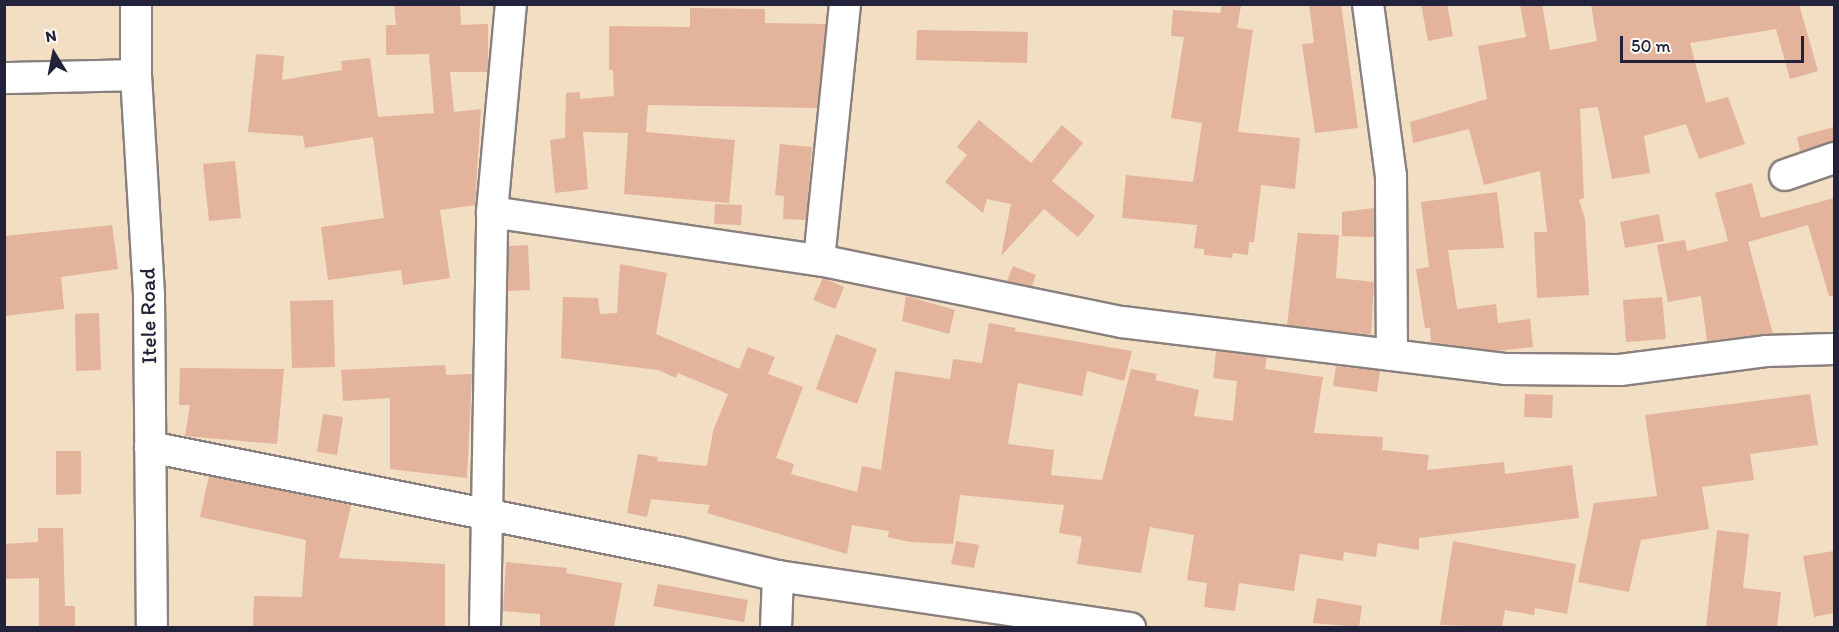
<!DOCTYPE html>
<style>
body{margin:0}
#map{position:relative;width:1839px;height:632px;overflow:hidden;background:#f2dec2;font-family:Itim,sans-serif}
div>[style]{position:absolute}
.building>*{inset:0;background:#e4b39b}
.roads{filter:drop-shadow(2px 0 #8a807e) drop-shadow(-2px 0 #8a807e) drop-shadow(0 2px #8a807e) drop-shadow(0 -2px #8a807e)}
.minor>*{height:30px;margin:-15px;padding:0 15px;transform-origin:15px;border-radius:15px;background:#fff}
span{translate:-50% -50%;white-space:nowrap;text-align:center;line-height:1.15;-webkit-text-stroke:5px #fdfcf7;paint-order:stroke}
.street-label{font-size:22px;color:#22223b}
.frame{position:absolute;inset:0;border:6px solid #22223b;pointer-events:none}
.north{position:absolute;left:24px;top:24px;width:60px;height:60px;-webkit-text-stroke:4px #fdfcf7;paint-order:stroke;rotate:350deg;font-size:16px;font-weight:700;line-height:24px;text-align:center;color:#22223b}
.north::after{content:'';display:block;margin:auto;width:21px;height:27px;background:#22223b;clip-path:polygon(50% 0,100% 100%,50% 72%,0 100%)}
.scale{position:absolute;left:1620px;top:36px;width:184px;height:27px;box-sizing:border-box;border:3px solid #22223b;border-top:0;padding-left:8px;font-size:18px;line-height:21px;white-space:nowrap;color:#22223b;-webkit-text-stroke:4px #fdfcf7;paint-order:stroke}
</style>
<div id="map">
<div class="building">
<i style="clip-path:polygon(394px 4px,460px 4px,461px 25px,488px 24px,488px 72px,450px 72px,454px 112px,481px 109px,475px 205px,440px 210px,450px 278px,403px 285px,401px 270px,328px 280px,321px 227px,384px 218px,373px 137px,305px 148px,303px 136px,248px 132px,256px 54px,284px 56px,282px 80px,342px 70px,341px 61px,370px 58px,378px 117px,434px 113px,429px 54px,386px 55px,386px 25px,396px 25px)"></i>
<i style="clip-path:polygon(1222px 4px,1241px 6px,1237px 28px,1253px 30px,1238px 132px,1300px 138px,1295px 189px,1261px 185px,1254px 242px,1249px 242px,1248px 255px,1233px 253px,1232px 258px,1204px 255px,1204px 249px,1194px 248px,1197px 225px,1122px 218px,1126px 175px,1193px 182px,1202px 123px,1171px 118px,1184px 37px,1171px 36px,1173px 10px,1220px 13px)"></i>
<i style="clip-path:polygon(1309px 4px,1341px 4px,1358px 128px,1315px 133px,1302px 44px,1314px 43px)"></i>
<i style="clip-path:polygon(1421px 4px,1447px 4px,1453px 36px,1428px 41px)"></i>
<i style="clip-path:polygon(1520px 4px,1542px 4px,1550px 50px,1597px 41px,1591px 4px,1799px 4px,1818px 71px,1790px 79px,1776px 29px,1690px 43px,1706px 103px,1728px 97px,1745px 144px,1699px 159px,1686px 124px,1644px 136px,1650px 173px,1612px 179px,1598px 107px,1580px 109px,1584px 198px,1579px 200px,1585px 219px,1589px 295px,1537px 298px,1534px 232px,1547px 232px,1540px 171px,1484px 185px,1469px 129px,1413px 143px,1410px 122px,1487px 99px,1478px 46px,1526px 37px)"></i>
<i style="clip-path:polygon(690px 8px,765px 9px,765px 23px,826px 24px,817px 108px,648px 105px,646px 132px,735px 140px,729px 203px,624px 194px,628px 133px,583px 132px,588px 189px,555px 193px,550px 140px,565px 138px,566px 93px,580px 92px,580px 99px,614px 96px,613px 70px,609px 70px,609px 26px,690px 27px)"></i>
<i style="clip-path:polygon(917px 30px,1028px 32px,1027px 63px,916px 60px)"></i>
<i style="clip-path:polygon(979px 120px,1031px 163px,1062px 125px,1083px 143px,1052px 181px,1095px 216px,1078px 237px,1044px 209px,1001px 256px,1011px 204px,987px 199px,983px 213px,945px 182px,967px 155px,957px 147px)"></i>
<i style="clip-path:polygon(1834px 127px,1834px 141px,1800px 151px,1797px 137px)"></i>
<i style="clip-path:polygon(780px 144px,812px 147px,806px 220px,783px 219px,784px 196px,775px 195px)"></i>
<i style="clip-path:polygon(235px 161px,241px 218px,209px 221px,203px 164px)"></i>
<i style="clip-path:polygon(1752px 183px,1761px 218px,1834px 198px,1834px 296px,1829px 296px,1808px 225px,1748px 242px,1773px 334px,1707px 341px,1701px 296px,1668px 302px,1657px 245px,1685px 240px,1687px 251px,1728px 241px,1715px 193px)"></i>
<i style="clip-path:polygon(1497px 192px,1504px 248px,1448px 250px,1457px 309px,1496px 304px,1498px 323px,1530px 319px,1533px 347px,1497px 351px,1431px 342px,1430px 328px,1425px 328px,1416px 269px,1429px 267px,1421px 202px)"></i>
<i style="clip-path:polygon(715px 204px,742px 205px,741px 225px,714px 224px)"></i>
<i style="clip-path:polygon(1374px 208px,1374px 237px,1342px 236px,1342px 212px)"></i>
<i style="clip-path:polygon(1659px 214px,1664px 241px,1625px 248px,1620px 222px)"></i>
<i style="clip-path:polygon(112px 225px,118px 269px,61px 277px,64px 309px,4px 316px,4px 236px)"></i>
<i style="clip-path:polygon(1298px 233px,1339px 235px,1336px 278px,1374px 282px,1371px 335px,1287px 325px)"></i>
<i style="clip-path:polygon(528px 245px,530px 290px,508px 291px,509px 246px)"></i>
<i style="clip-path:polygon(620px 264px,667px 273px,656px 334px,739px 369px,748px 347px,775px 357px,768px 374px,803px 387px,776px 458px,794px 464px,791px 474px,857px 492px,862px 466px,881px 470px,895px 371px,950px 379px,953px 359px,982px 363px,989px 323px,1016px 328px,1014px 331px,1132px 351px,1124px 381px,1087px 371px,1082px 396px,1018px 383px,1008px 444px,1054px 450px,1051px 475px,1102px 480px,1131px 369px,1157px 374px,1155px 380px,1199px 390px,1194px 416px,1233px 421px,1237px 381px,1213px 378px,1216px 351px,1267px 357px,1265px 369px,1323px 377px,1314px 433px,1383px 437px,1382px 450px,1429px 455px,1427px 470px,1504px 462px,1505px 474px,1572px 465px,1579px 518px,1419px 538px,1419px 550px,1378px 543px,1376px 557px,1344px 552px,1343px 561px,1300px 554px,1294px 591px,1239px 583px,1235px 611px,1204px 607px,1207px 583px,1187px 580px,1194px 535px,1150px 527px,1141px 573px,1077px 564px,1082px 537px,1059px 533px,1064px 505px,960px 495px,953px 544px,910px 542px,888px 537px,889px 531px,852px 525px,847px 554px,707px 513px,710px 505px,651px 499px,647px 517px,627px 513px,638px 454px,658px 457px,657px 461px,707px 466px,713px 431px,728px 394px,678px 373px,676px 378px,658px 370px,561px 358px,563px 297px,598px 298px,600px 314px,617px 313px)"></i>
<i style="clip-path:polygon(1013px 266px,1036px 275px,1032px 286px,1007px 281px)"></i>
<i style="clip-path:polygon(823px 278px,844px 287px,835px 309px,813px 300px)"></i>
<i style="clip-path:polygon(906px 296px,955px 310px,949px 334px,902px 321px)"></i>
<i style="clip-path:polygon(1662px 297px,1666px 339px,1626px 342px,1623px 300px)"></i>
<i style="clip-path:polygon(333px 300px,335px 367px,292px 368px,290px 301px)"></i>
<i style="clip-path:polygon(99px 313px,101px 370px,76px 371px,75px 314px)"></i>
<i style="clip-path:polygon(836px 334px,877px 349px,857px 404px,816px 389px)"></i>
<i style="clip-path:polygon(445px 365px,446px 375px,472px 374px,467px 478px,390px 469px,390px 398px,343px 401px,341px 370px)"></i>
<i style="clip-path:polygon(1336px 366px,1380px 371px,1377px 392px,1333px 386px)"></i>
<i style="clip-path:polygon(180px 368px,284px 369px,277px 444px,185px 436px,190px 405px,179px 405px)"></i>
<i style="clip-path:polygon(1525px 394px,1553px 395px,1552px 418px,1524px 417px)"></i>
<i style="clip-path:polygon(1810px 394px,1818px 445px,1750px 454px,1754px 480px,1702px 487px,1709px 529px,1641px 540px,1629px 592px,1578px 582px,1594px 503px,1657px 496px,1645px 415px)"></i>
<i style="clip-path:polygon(323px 414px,343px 417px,337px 455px,317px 452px)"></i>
<i style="clip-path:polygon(56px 451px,81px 451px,81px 494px,56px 495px)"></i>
<i style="clip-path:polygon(209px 476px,351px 505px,339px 558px,445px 564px,445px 627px,253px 627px,254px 596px,302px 597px,306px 540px,200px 517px)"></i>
<i style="clip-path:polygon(38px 528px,63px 528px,65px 606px,75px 606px,75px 627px,39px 627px,39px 578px,4px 579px,4px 544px,38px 542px)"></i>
<i style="clip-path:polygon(1717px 530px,1749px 534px,1743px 588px,1781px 592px,1777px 627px,1706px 627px)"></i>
<i style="clip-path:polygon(956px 541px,979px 545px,974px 568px,951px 564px)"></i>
<i style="clip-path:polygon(1453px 541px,1576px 564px,1567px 614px,1535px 608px,1534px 615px,1505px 610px,1502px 627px,1440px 625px)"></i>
<i style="clip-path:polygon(1834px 551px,1834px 613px,1814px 617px,1803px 556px)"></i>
<i style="clip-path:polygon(506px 562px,567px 568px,566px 573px,622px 583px,614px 627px,540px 627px,540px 614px,503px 611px)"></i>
<i style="clip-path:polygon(658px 584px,748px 600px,744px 622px,653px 606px)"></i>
<i style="clip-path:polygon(1317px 598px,1362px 606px,1359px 627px,1313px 623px)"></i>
</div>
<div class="roads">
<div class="minor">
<i style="left:136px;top:4px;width:71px;rotate:90deg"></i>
<i style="left:136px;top:75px;width:221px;rotate:86.6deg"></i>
<i style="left:149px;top:296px;width:332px;rotate:89.5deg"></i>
<i style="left:1368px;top:4px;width:174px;rotate:82.4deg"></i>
<i style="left:1391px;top:176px;width:179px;rotate:89.7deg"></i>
<i style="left:4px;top:78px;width:132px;rotate:-1.3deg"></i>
<i style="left:1785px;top:175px;width:52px;rotate:-19.1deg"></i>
<i style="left:492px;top:212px;width:331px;rotate:8.4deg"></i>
<i style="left:819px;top:260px;width:309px;rotate:11.6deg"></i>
<i style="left:1122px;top:322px;width:387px;rotate:7deg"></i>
<i style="left:1506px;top:369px;width:114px;rotate:0.5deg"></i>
<i style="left:1620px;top:370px;width:147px;rotate:-7.4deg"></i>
<i style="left:1766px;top:351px;width:68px;rotate:-1.7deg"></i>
<i style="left:819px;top:260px;width:257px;rotate:-84.2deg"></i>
<i style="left:150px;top:447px;width:540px;rotate:11.31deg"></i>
<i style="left:680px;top:553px;width:101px;rotate:13.2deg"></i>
<i style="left:778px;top:576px;width:356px;rotate:8.4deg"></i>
<i style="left:485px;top:628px;width:416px;rotate:-89deg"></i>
<i style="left:492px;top:212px;width:209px;rotate:-84.8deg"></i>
<i style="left:776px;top:628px;width:52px;rotate:-87.8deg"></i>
</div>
</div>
<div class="street-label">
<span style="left:148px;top:316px;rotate:-91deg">Itele Road</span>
</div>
<div class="frame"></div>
<div class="north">N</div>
<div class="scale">50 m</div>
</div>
